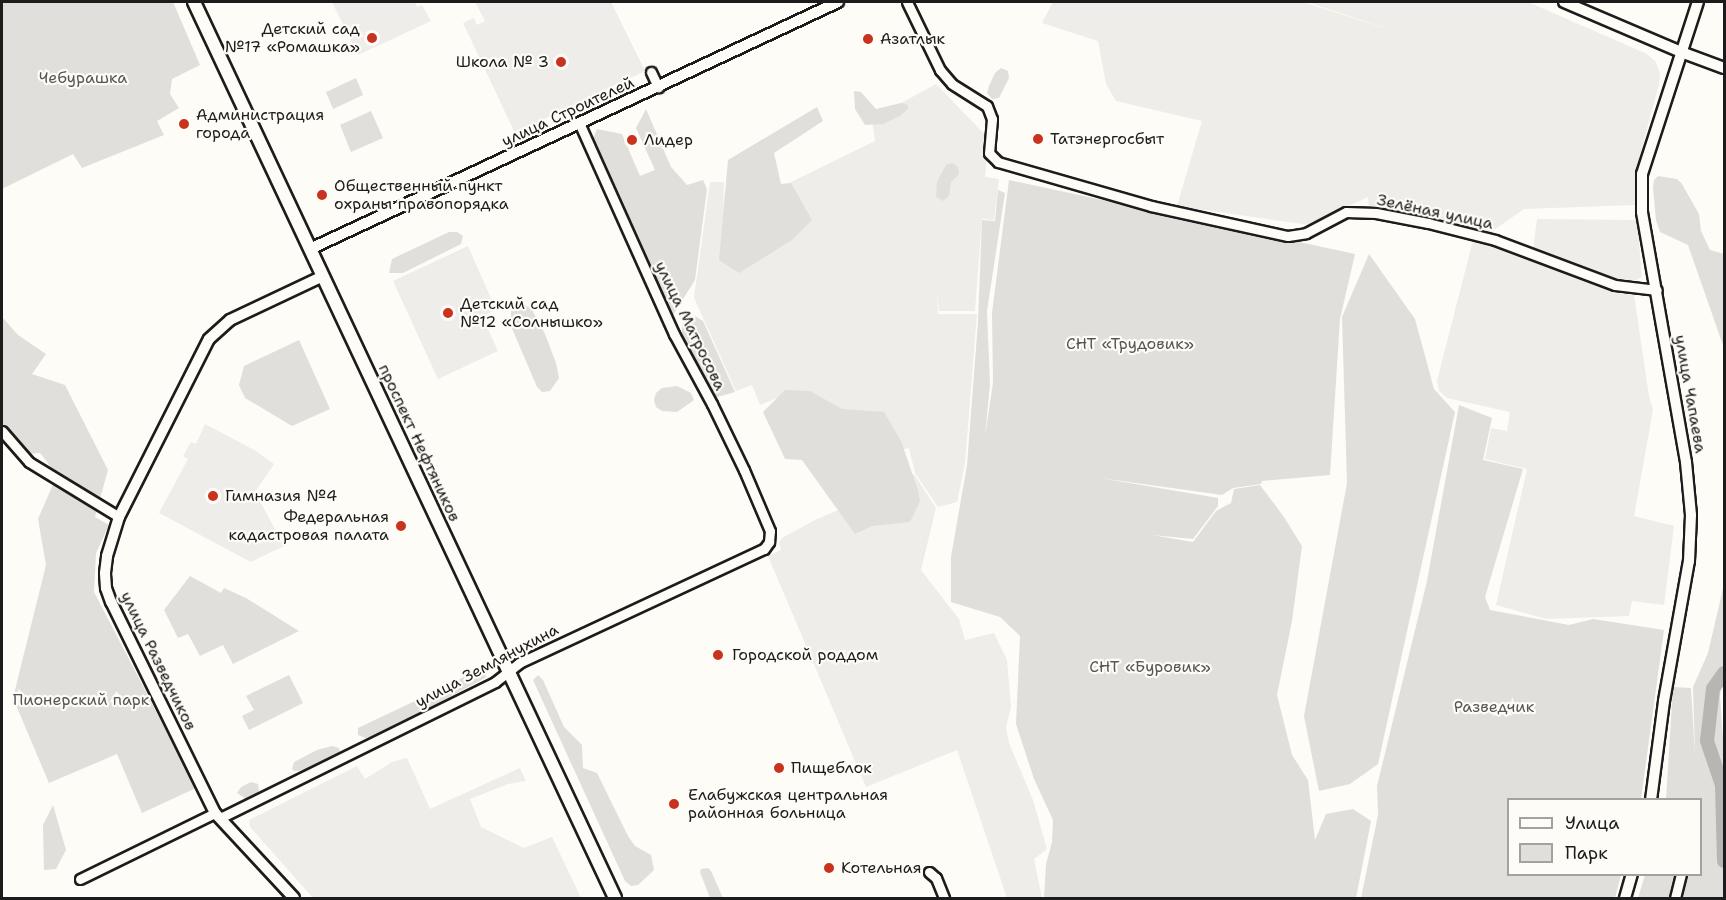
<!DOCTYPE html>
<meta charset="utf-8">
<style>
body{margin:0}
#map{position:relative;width:1726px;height:900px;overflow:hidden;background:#fdfcf7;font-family:"Shantell Sans",sans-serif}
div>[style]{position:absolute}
.built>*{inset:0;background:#eeede9}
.green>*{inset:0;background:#e0dfdb}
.river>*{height:14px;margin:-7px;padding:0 7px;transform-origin:7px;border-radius:7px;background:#b7b6b2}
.roads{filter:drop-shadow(2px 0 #1c1c1c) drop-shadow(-2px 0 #1c1c1c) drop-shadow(0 2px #1c1c1c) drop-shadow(0 -2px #1c1c1c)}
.minor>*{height:9px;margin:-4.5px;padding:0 4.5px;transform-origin:4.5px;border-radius:4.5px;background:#fdfcf7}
.tertiary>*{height:10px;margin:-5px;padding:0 5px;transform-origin:5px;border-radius:5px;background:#fdfcf7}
.secondary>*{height:12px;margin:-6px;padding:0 6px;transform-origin:6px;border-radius:6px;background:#fdfcf7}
.dots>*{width:16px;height:16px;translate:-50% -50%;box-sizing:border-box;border:3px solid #fdfcf7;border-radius:50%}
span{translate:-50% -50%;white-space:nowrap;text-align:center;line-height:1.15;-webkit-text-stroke:4.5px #fdfcf7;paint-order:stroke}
.poi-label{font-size:16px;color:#1c1c1c}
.right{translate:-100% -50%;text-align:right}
.left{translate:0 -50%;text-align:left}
.park-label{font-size:16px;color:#575655}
.street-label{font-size:16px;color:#1c1c1c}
.frame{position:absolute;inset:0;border:3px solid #1c1c1c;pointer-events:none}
.legend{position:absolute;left:1507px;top:798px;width:195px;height:78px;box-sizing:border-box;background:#fdfcf7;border:2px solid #a3a29f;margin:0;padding:8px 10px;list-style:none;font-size:18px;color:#1c1c1c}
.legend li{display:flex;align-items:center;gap:12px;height:30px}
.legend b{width:30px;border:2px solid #a3a29f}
</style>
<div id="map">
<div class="built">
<i style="clip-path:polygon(332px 2px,415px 2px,417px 7px,422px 5px,431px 21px,358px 55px)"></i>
<i style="clip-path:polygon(475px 2px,611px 2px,645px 71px,515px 133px,463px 23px,474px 18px,477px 25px,485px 21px)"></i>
<i style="clip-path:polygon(1053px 2px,1303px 2px,1406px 35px,1307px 2px,1528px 2px,1647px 54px,1656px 62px,1660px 73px,1659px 84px,1637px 166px,1635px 205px,1524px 209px,1491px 232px,1369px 208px,1368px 197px,1309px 225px,1177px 206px,1202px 121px,1116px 101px,1106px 84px,1098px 41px,1042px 23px)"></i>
<i style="clip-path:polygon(936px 84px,989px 139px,985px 177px,999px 179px,994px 220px,982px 219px,975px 311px,939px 311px,937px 291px,938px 314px,977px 314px,965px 464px,957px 502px,938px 507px,915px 473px,909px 448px,893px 452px,779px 397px,760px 405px,752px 385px,736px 391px,694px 298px,710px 182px,724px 182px,723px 225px,730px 212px,875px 141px,872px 119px)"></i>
<i style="clip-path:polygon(1537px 219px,1637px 220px,1642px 277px,1634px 281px,1606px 277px,1533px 250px)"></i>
<i style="clip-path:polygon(1476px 239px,1569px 269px,1634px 295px,1649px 396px,1653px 410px,1634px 516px,1674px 526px,1664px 605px,1632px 601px,1629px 616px,1546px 619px,1496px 605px,1527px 469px,1485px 459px,1491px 428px,1507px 431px,1510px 412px,1447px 398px,1439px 391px,1437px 381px,1472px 244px)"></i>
<i style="clip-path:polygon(468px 246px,496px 310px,482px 316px,498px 351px,438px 379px,393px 281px)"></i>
<i style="clip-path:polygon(205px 424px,256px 451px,274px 464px,255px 492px,284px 546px,251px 562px,159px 513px,188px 459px,183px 456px,191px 442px,196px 444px)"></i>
<i style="clip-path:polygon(914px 474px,936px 508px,921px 570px,959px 619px,965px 640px,994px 633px,1007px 660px,1011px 707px,1006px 727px,1009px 743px,1033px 800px,1047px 849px,1034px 859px,1042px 898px,1007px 898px,957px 750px,866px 787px,768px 556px,781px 550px,779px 543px,782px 538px,817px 519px,855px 503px)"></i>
<i style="clip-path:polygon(407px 758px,430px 809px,520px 768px,526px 781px,508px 784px,470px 799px,481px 827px,524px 848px,552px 837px,581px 898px,313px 898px,250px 827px,249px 820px,357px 766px,365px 779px,392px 762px)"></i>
</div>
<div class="green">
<i style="clip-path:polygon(2px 2px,173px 2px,200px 65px,172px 79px,170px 94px,179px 108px,157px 121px,164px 135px,82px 168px,73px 154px,2px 189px)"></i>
<i style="clip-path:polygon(1001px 68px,1008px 71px,1009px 78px,999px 98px,992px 99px,987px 93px,989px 86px,995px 73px)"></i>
<i style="clip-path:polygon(356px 78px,363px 95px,333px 109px,326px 92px)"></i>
<i style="clip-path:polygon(854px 91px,861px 92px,876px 109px,901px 103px,908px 105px,908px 109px,900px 116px,883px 124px,865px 125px,855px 109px)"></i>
<i style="clip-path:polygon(817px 107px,823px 121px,774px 153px,781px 184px,791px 183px,812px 220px,792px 240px,739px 273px,719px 260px,728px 160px)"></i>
<i style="clip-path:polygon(646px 109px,671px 167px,687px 185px,703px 180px,707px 189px,695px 280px,673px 315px,592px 141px,597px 129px,622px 134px,640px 176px,655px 170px,636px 128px)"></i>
<i style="clip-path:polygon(371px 111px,383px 138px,351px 152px,340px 125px)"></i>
<i style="clip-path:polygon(952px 163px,958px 167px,959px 174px,951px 182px,949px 196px,943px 201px,936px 197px,937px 182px,946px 165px)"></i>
<i style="clip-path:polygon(1658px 176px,1677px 179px,1682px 184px,1699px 214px,1701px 231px,1710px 250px,1724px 254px,1724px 348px,1688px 245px,1660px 232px,1656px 220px,1653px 188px,1654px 180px)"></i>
<i style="clip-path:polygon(1009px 180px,1355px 254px,1340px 319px,1330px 475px,1262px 481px,1261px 484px,1233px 488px,1222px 495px,1100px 478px,1218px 498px,1218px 506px,1193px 539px,1152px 535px,1193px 542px,1216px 511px,1231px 503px,1234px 489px,1260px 485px,1284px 517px,1302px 546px,1292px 621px,1277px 695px,1292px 755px,1308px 780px,1315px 840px,1326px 814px,1353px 809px,1371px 821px,1356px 898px,1044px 898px,1046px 864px,1052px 842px,1053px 820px,1034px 779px,1016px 724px,1020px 636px,1000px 617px,951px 602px,951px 557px,967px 465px,978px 322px,982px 220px,995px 221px,998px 190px,1005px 193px,987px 311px,990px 384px,985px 436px,993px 383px,992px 313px)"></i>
<i style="clip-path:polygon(449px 232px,457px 232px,463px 236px,461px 244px,403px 273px,389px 273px,392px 259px)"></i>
<i style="clip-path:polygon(1369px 254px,1415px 319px,1434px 389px,1455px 412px,1378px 764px,1350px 784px,1319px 791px,1304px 716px,1347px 483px,1342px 317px)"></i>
<i style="clip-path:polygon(524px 305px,531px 308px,545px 334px,556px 363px,559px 378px,550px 391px,542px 392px,537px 387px,511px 326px,511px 311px)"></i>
<i style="clip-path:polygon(695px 316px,703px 321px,735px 392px,714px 398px,682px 336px,682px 323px)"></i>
<i style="clip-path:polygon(2px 317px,18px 335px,46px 354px,32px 374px,65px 385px,108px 470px,95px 517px,109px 525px,96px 553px,94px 592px,196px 788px,142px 813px,117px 754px,49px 783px,13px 698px,46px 565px,38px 519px,57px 475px,40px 453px,25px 454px,2px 424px)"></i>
<i style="clip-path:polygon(299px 340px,330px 409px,292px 426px,245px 398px,239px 385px,244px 366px)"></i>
<i style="clip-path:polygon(677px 386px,691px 393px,694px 400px,677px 412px,662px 411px,656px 407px,654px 400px,656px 393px,662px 388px)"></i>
<i style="clip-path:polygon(785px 390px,810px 391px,842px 409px,884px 412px,901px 441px,918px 490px,920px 501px,910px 522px,872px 526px,855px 534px,802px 460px,785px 459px,763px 412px)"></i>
<i style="clip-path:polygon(1459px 405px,1492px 418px,1483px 460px,1523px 469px,1485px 597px,1490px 610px,1569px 625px,1593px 619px,1664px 630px,1641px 799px,1508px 800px,1508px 874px,1621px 875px,1615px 898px,1361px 898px,1378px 815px,1377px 786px,1427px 581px)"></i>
<i style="clip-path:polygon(190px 576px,221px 593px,224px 588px,246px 598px,299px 631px,233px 664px,223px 645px,200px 656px,188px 634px,178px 638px,164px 610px)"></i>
<i style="clip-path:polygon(1724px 584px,1724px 669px,1720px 696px,1724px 754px,1724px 898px,1638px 898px,1645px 875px,1701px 874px,1700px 800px,1666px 799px,1673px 687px,1691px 688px,1695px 755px,1693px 687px,1708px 653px)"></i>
<i style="clip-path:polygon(478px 668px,488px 670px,485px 678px,376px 736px,365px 738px,358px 735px,358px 728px,455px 682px)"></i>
<i style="clip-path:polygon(289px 675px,303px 703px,249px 730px,242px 716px,254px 710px,246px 696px)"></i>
<i style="clip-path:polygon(538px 675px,543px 680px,564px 727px,582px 745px,583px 768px,597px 773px,628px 836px,635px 846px,651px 855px,654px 870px,638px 885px,631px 886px,625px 881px,533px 680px)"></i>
<i style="clip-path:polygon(332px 746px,339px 748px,340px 752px,309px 770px,294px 771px,292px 769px,294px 762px,317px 750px)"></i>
<i style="clip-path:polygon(251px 782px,258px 784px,259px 791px,254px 796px,246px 799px,237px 793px,241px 787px)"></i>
<i style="clip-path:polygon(53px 805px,66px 850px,56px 869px,44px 870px,43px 825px)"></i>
<i style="clip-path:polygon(708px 868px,711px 871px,723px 898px,710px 898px,700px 872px,701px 869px)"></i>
</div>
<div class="river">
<i style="left:1724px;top:673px;width:19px;rotate:125deg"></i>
<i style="left:1713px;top:689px;width:52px;rotate:96.6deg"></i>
<i style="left:1707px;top:741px;width:46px;rotate:71.2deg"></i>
<i style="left:1722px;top:785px;width:76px;rotate:88.5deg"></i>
</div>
<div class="roads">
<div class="minor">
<i style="left:907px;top:2px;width:76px;rotate:64.1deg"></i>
<i style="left:940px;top:70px;width:18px;rotate:49deg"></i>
<i style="left:952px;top:84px;width:41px;rotate:32.2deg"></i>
<i style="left:987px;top:106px;width:14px;rotate:69deg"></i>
<i style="left:992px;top:119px;width:34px;rotate:95deg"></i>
<i style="left:989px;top:153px;width:13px;rotate:45deg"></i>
<i style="left:998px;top:162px;width:159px;rotate:16deg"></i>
<i style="left:1151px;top:206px;width:140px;rotate:12.4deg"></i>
<i style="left:1288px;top:236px;width:18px;rotate:-9deg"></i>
<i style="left:1306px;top:233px;width:45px;rotate:-27.7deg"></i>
<i style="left:1346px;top:212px;width:30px;rotate:2deg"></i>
<i style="left:1376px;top:213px;width:53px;rotate:10.9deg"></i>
<i style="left:1428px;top:223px;width:69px;rotate:14.2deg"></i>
<i style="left:1495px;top:240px;width:128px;rotate:20.6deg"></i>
<i style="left:1615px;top:285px;width:42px;rotate:6.8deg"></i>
<i style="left:651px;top:72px;width:17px;rotate:65deg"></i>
<i style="left:2px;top:431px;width:41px;rotate:48.9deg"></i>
<i style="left:29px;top:462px;width:105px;rotate:31.4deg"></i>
<i style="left:220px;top:818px;width:307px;rotate:-26.3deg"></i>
<i style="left:495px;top:682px;width:31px;rotate:-38deg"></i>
<i style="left:519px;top:663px;width:270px;rotate:-25deg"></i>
<i style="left:764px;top:549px;width:9px;rotate:-54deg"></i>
<i style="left:769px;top:542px;width:11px;rotate:-85deg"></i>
<i style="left:770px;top:531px;width:66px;rotate:-113.1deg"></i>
<i style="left:744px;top:470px;width:73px;rotate:-115.9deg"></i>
<i style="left:712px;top:404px;width:80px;rotate:-118.5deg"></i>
<i style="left:674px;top:334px;width:229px;rotate:-114.2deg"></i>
<i style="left:929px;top:872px;width:9px;rotate:41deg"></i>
<i style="left:936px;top:878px;width:22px;rotate:68deg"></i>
<i style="left:80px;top:879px;width:150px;rotate:-26.1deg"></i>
<i style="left:1675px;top:898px;width:25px;rotate:-76deg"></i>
</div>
<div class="tertiary">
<i style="left:1564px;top:2px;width:127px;rotate:23.1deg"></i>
<i style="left:1681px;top:52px;width:46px;rotate:20.4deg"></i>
<i style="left:310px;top:249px;width:583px;rotate:-25.07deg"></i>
<i style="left:1651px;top:800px;width:100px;rotate:-82.5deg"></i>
<i style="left:1664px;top:701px;width:142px;rotate:-79.9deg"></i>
<i style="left:1689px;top:561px;width:46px;rotate:-87.5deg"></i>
<i style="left:1691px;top:515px;width:53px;rotate:-95.4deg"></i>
<i style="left:1686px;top:462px;width:254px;rotate:-100deg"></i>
<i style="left:1642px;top:212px;width:38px;rotate:-90deg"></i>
<i style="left:1642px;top:174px;width:181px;rotate:-72deg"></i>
<i style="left:294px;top:898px;width:116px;rotate:-132.9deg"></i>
<i style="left:215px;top:813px;width:235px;rotate:-116.2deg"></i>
<i style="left:111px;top:602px;width:15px;rotate:-110deg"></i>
<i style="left:106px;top:588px;width:15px;rotate:-94deg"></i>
<i style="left:105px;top:573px;width:17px;rotate:-83deg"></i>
<i style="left:107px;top:556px;width:41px;rotate:-72.9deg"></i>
<i style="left:119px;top:517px;width:199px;rotate:-63.2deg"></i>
<i style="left:209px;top:339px;width:28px;rotate:-42deg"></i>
<i style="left:230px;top:320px;width:103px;rotate:-25.3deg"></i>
<i style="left:1625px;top:898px;width:25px;rotate:-74deg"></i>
</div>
<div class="secondary">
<i style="left:194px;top:2px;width:990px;rotate:64.83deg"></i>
</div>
</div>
<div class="dots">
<i style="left:372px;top:38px;background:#c8321e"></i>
<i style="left:868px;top:39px;background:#c8321e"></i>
<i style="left:561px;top:62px;background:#c8321e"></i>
<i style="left:184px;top:124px;background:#c8321e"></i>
<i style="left:1038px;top:139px;background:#c8321e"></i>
<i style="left:632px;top:140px;background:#c8321e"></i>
<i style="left:322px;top:195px;background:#c8321e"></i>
<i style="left:448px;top:313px;background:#c8321e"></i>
<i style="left:213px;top:496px;background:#c8321e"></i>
<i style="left:401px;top:526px;background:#c8321e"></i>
<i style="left:718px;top:655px;background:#c8321e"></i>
<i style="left:779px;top:768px;background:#c8321e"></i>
<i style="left:674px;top:804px;background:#c8321e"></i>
<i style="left:829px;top:868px;background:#c8321e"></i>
</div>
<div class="poi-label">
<span class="right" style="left:360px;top:38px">Детский сад<br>№17 «Ромашка»</span>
<span class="left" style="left:880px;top:39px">Азатлык</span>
<span class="right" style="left:549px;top:62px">Школа № 3</span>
<span class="left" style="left:196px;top:124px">Администрация<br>города</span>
<span class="left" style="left:1050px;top:139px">Татэнергосбыт</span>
<span class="left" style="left:644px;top:140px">Лидер</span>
<span class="left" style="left:334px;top:195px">Общественный пункт<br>охраны правопорядка</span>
<span class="left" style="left:460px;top:313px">Детский сад<br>№12 «Солнышко»</span>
<span class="left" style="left:225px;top:496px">Гимназия №4</span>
<span class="right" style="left:389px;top:526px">Федеральная<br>кадастровая палата</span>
<span class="left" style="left:732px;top:655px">Городской роддом</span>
<span class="left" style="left:791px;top:768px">Пищеблок</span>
<span class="left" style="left:688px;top:804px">Елабужская центральная<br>районная больница</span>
<span class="left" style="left:841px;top:868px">Котельная</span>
</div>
<div class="park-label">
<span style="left:83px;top:78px">Чебурашка</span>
<span style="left:1130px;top:344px">СНТ «Трудовик»</span>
<span style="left:1150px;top:667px">СНТ «Буровик»</span>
<span style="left:81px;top:700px">Пионерский парк</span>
<span style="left:1494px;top:707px">Разведчик</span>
</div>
<div class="street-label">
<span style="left:568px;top:112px;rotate:-25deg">улица Строителей</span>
<span style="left:1435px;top:212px;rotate:12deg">Зелёная улица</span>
<span style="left:690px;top:326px;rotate:64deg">улица Матросова</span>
<span style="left:1690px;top:394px;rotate:80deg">улица Чапаева</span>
<span style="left:419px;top:443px;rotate:65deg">проспект Нефтяников</span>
<span style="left:158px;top:661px;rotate:64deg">улица Разведчиков</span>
<span style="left:487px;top:666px;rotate:-28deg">улица Землянухина</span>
</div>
<div class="frame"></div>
<ul class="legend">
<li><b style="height:8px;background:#fdfcf7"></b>Улица</li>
<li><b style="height:16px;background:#e0dfdb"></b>Парк</li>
</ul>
</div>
